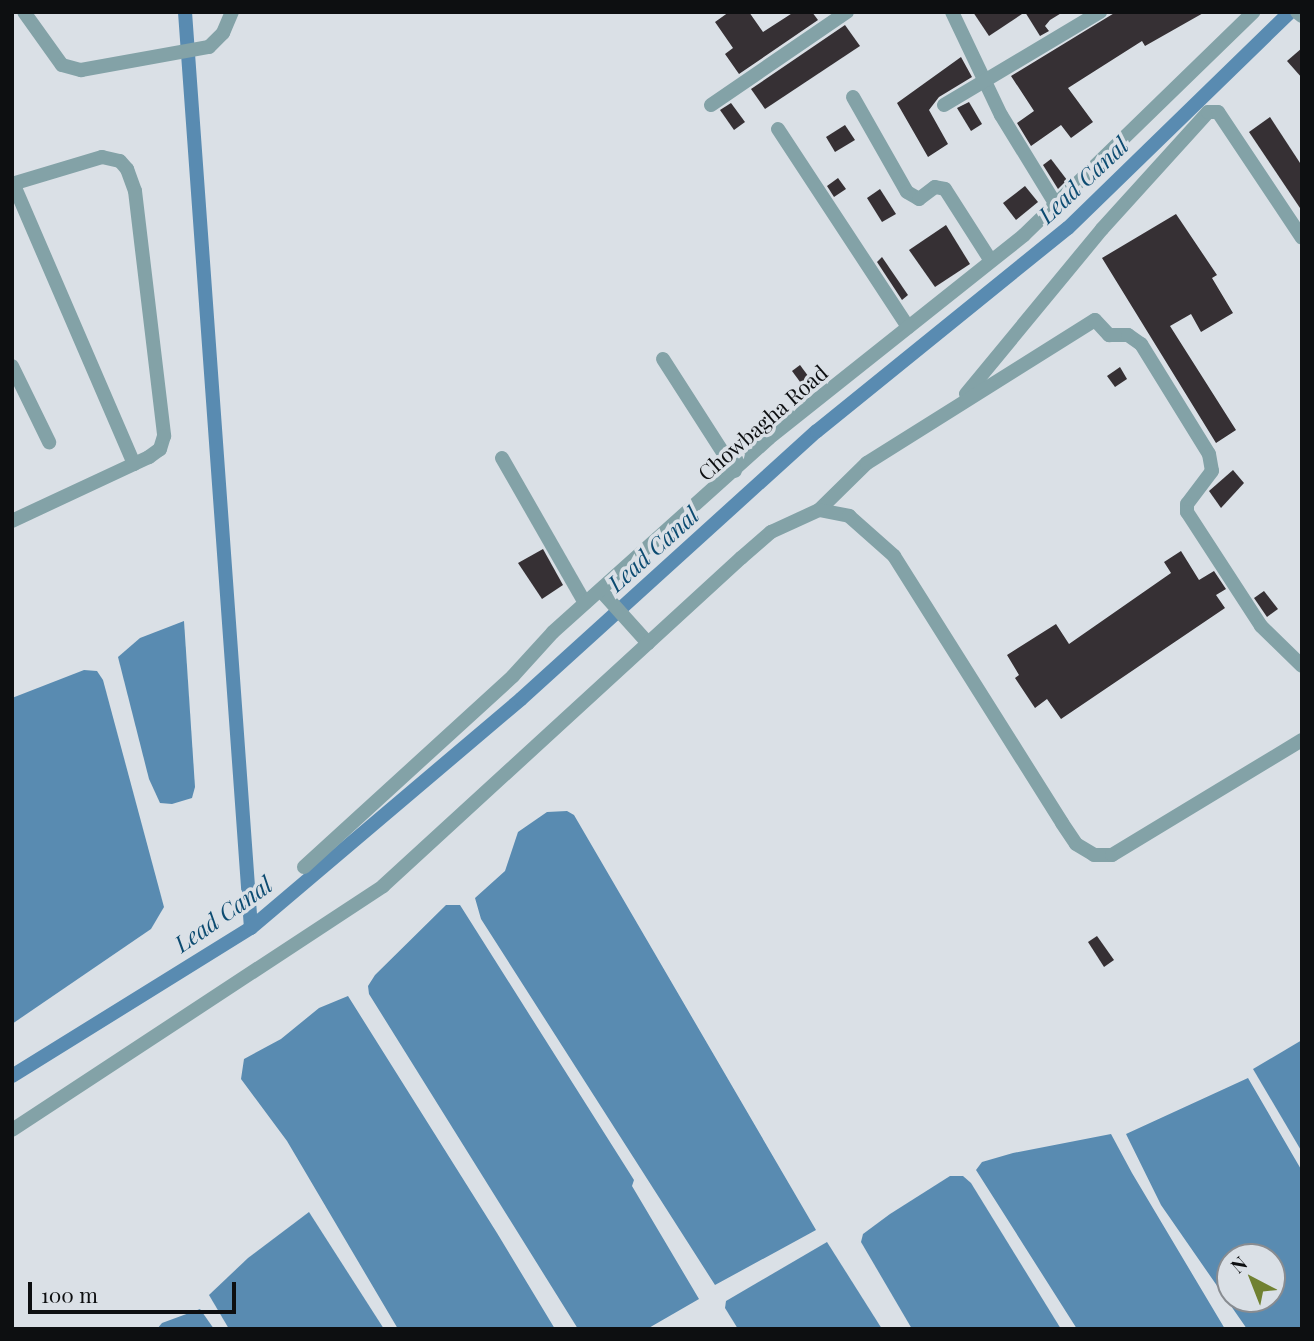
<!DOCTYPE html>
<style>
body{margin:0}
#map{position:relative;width:1314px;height:1341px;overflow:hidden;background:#dae0e6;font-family:"Playfair Display",serif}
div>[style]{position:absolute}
.water>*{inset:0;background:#598bb1}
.canal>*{height:14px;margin:-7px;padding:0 7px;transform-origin:7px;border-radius:7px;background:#598bb1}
.building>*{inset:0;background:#363034}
.street>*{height:14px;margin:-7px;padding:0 7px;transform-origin:7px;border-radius:7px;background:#83a2a7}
span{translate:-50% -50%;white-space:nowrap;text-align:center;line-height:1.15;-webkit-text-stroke:7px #dae0e6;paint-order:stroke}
.street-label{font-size:21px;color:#0d0f11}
.water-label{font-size:23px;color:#0c4b71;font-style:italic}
.frame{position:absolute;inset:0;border:14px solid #0d0f11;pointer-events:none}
.north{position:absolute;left:1216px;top:1243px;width:70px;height:70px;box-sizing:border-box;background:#dae0e6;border:2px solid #888c91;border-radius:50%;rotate:318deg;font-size:19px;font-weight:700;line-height:28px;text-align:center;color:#0d0f11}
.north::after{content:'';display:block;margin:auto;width:24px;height:32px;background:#708131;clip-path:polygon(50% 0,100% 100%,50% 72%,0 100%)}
.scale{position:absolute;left:28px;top:1282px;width:208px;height:32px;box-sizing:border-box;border:4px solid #0d0f11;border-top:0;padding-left:9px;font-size:21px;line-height:24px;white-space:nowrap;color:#0d0f11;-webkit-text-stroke:5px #dae0e6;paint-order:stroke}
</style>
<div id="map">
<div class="water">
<i style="clip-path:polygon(184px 621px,195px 787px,192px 798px,172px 804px,160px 803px,149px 779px,118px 657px,140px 638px)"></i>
<i style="clip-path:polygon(84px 670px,97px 671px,103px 680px,164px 907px,151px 929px,12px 1024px,12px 698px)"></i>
<i style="clip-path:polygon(567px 811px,574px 815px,816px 1230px,715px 1285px,481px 919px,475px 898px,505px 871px,518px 832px,547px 812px)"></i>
<i style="clip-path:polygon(446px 905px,460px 905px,634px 1180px,632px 1186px,699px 1299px,647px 1329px,578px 1329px,369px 994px,368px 986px,375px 975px)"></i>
<i style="clip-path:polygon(348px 996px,497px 1233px,555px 1329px,398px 1329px,287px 1141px,241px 1079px,244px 1059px,281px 1039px,319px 1008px)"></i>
<i style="clip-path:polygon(1302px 1040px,1302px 1152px,1253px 1069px)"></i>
<i style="clip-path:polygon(evenodd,1248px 1078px,1302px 1171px,1302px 1329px,1247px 1329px,1161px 1205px,1126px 1134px,1248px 1078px,1230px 1257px,1272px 1257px,1272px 1299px,1230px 1299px,1230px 1257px)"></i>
<i style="clip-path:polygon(1111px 1134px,1132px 1173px,1225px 1329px,1077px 1329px,976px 1170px,982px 1162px,1013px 1153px)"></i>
<i style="clip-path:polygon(950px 1176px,963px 1176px,971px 1183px,1061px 1329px,912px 1329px,861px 1242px,863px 1234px,890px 1214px)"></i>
<i style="clip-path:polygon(309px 1212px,384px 1329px,229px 1329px,209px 1295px,248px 1258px)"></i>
<i style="clip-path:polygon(827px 1242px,882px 1329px,738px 1329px,725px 1308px,726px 1301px)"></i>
<i style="clip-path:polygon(200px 1309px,214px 1329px,157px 1329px,162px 1323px)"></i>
</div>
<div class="canal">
<i style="left:185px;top:12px;width:918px;rotate:85.88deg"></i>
<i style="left:12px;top:1076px;width:281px;rotate:-31.8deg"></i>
<i style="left:251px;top:928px;width:354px;rotate:-40.3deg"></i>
<i style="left:521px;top:699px;width:399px;rotate:-42.2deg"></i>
<i style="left:817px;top:431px;width:323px;rotate:-39deg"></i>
<i style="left:1068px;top:228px;width:310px;rotate:-44.2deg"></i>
</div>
<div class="building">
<i style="clip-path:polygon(729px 12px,749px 12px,763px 32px,794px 12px,812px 12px,818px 20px,739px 74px,725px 54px,733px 48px,715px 22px)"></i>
<i style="clip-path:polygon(973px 12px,1025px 12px,989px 36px)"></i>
<i style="clip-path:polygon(1025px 12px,1063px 12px,1050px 20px,1045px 26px,1049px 31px,1040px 36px)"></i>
<i style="clip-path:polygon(1116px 12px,1205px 12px,1145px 46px,1142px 41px,1068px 88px,1093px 122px,1071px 138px,1061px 125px,1031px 146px,1017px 123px,1034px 111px,1011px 76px)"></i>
<i style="clip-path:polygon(845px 25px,860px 46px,765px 109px,751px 89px)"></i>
<i style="clip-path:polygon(1302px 48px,1302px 78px,1287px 61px)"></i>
<i style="clip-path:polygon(961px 57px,972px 77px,939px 97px,929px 110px,948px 144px,928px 157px,897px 103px)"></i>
<i style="clip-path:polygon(969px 102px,982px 124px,971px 131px,957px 108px)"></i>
<i style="clip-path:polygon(731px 103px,745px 122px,734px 130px,720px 110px)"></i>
<i style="clip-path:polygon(1270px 117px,1302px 166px,1302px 211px,1249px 132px)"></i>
<i style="clip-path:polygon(845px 125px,855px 140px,835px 152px,826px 137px)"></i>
<i style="clip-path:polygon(1051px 159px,1067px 180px,1058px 189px,1043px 165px)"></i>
<i style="clip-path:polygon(838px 178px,846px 189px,834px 197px,827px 186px)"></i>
<i style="clip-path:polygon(1025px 186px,1038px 202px,1016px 220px,1003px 203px)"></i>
<i style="clip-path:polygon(880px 189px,896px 214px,882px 222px,867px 198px)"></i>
<i style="clip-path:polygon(1176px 214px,1217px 275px,1212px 278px,1233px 313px,1201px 332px,1191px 314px,1170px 326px,1236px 430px,1216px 443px,1102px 258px)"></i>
<i style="clip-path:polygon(946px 225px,970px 264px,935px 287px,909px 250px)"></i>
<i style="clip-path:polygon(882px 257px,908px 295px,902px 300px,877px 262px)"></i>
<i style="clip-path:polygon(800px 365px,817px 388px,809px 394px,792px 371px)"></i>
<i style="clip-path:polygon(1120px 367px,1127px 379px,1115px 387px,1107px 376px)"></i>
<i style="clip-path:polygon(1233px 470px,1244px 483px,1221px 508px,1209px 491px)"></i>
<i style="clip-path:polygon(543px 549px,563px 585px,542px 599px,518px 563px)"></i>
<i style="clip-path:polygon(1181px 551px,1199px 580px,1214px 571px,1226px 589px,1216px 595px,1225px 608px,1061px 719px,1047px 699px,1035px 708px,1015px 678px,1019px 675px,1007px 655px,1056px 624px,1069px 644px,1171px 573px,1164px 562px)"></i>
<i style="clip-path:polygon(1264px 591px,1278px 609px,1267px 617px,1254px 598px)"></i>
<i style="clip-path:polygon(1097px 936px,1114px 960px,1104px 967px,1088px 942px)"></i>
</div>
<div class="street">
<i style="left:24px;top:12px;width:65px;rotate:54.4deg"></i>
<i style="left:62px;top:65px;width:20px;rotate:15deg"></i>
<i style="left:81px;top:70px;width:130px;rotate:-10.2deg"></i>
<i style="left:209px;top:47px;width:20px;rotate:-45deg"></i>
<i style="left:223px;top:33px;width:23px;rotate:-67deg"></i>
<i style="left:952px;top:12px;width:114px;rotate:64.6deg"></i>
<i style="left:1001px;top:115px;width:103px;rotate:58.5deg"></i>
<i style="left:1297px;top:12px;width:6px;rotate:39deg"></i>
<i style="left:853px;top:97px;width:109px;rotate:60.4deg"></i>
<i style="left:907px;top:192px;width:14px;rotate:30deg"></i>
<i style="left:919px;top:199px;width:20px;rotate:-37deg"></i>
<i style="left:935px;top:187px;width:10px;rotate:11deg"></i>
<i style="left:945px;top:189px;width:85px;rotate:57.4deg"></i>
<i style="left:711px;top:105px;width:165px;rotate:-34.4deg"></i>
<i style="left:944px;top:105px;width:182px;rotate:-30.8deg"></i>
<i style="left:778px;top:129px;width:237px;rotate:56.7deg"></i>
<i style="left:13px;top:183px;width:306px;rotate:66.7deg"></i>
<i style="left:12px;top:184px;width:94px;rotate:-16.7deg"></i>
<i style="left:102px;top:157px;width:18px;rotate:13deg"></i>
<i style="left:120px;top:161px;width:11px;rotate:49deg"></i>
<i style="left:127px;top:169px;width:23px;rotate:70deg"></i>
<i style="left:135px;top:191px;width:247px;rotate:83.2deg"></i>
<i style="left:164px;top:436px;width:14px;rotate:107deg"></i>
<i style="left:160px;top:449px;width:14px;rotate:144deg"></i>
<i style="left:149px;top:457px;width:151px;rotate:155deg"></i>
<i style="left:663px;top:359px;width:133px;rotate:57.3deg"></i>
<i style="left:12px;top:366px;width:85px;rotate:64deg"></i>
<i style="left:966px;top:394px;width:214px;rotate:-50.5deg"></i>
<i style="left:1102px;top:229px;width:158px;rotate:-47.8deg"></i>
<i style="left:1208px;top:112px;width:10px"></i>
<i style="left:1218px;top:112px;width:151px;rotate:56.3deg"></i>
<i style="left:502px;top:458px;width:167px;rotate:60.2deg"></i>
<i style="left:819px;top:510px;width:67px;rotate:-44.4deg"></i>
<i style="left:867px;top:463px;width:269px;rotate:-32.1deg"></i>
<i style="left:1095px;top:320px;width:21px;rotate:47deg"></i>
<i style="left:1109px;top:335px;width:19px"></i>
<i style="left:1128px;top:335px;width:16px;rotate:35deg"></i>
<i style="left:1141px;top:344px;width:129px;rotate:58.3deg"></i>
<i style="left:1209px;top:454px;width:17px;rotate:80deg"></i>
<i style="left:1212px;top:471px;width:41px;rotate:127.1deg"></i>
<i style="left:1187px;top:504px;width:8px;rotate:90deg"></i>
<i style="left:1187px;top:512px;width:136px;rotate:57deg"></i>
<i style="left:1261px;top:626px;width:57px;rotate:44.3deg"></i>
<i style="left:602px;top:592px;width:69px;rotate:48deg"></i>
<i style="left:304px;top:867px;width:283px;rotate:-42.4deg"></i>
<i style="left:513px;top:676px;width:59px;rotate:-47.7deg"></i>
<i style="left:553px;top:632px;width:290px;rotate:-41.9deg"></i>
<i style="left:769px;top:438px;width:326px;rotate:-38.5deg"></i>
<i style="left:1024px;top:235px;width:320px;rotate:-44.2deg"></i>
<i style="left:12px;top:1130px;width:444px;rotate:-33.3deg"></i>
<i style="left:383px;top:886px;width:486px;rotate:-42.5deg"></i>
<i style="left:741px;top:558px;width:40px;rotate:-41deg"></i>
<i style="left:771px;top:532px;width:53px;rotate:-24.6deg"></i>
<i style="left:819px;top:510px;width:31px;rotate:11deg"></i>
<i style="left:849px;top:516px;width:60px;rotate:41.6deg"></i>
<i style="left:894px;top:556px;width:315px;rotate:57.8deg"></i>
<i style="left:1062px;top:823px;width:25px;rotate:56deg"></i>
<i style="left:1076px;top:844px;width:21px;rotate:31deg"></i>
<i style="left:1094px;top:855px;width:18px"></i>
<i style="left:1112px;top:855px;width:222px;rotate:-31.2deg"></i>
</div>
<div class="street-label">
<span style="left:762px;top:422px;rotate:-41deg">Chowbagha Road</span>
</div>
<div class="water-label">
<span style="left:1083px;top:180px;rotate:-43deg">Lead Canal</span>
<span style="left:653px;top:549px;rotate:-42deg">Lead Canal</span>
<span style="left:223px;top:914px;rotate:-35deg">Lead Canal</span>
</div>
<div class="frame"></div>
<div class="north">N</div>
<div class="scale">100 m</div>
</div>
